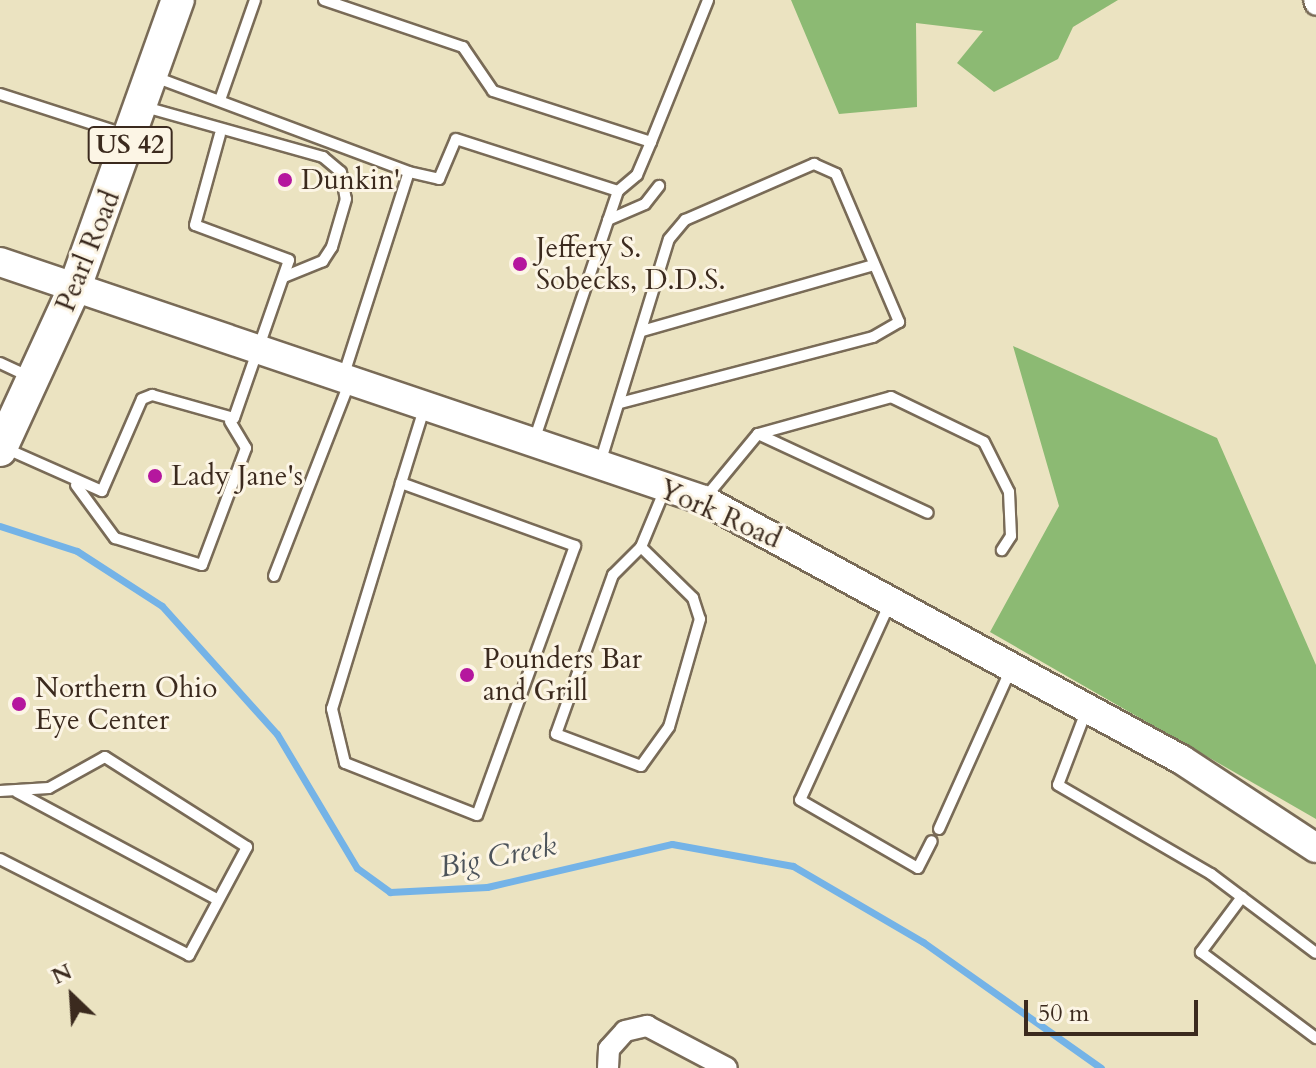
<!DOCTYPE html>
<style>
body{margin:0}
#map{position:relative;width:1316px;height:1068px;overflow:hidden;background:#ebe3c1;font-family:Cardo,serif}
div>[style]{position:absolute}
.forest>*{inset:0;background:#8cba73}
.stream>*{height:7px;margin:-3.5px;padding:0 3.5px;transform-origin:3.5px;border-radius:3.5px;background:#74b3e7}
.roads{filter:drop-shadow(2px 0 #796b57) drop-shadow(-2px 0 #796b57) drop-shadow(0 2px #796b57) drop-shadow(0 -2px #796b57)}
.service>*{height:10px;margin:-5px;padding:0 5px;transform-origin:5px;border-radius:5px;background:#fff}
.minor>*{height:20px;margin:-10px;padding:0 10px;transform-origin:10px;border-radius:10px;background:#fff}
.secondary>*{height:28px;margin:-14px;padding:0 14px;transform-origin:14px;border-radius:14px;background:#fff}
.primary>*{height:32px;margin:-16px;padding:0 16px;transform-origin:16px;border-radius:16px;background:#fff}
.dots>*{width:22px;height:22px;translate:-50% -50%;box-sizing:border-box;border:4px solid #fcf5e5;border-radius:50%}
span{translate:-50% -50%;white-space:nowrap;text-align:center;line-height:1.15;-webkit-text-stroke:6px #fcf5e5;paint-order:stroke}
.shield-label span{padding:2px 6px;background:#fcf5e5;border:2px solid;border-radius:6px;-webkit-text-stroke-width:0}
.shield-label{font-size:26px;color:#3b2a1e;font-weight:700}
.poi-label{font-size:28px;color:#3b2a1e}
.left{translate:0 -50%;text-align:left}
.street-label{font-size:28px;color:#3b2a1e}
.water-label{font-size:30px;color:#4c535a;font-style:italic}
.north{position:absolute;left:32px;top:956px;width:80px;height:80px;-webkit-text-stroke:6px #fcf5e5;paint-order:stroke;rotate:335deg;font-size:22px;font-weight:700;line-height:32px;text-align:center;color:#3b2a1e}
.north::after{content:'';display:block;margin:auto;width:28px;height:36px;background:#3b2a1e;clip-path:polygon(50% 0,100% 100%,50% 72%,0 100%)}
.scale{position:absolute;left:1024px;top:1000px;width:174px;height:36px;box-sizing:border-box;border:4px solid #3b2a1e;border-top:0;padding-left:10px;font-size:24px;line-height:28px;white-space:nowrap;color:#3b2a1e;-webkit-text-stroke:6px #fcf5e5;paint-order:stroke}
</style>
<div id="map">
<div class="forest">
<i style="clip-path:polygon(791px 0,1118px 0,1073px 27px,1058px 59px,994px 92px,957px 63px,983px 31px,916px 23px,917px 107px,839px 114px)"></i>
<i style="clip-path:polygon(1013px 346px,1217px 438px,1316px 665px,1316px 819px,990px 632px,1059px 506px)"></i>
</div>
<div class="stream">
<i style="left:0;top:526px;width:81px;rotate:18deg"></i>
<i style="left:77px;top:551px;width:101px;rotate:32.9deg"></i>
<i style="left:162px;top:606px;width:172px;rotate:48.1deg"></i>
<i style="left:277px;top:734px;width:156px;rotate:59.2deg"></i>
<i style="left:357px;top:868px;width:41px;rotate:36deg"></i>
<i style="left:390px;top:892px;width:97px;rotate:-3deg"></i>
<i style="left:487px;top:887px;width:190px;rotate:-13.1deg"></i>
<i style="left:672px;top:844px;width:123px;rotate:10.3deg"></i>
<i style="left:793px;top:866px;width:151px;rotate:30.3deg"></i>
<i style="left:923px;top:942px;width:218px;rotate:35.3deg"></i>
</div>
<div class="roads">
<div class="service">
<i style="left:324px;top:0;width:147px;rotate:18.7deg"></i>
<i style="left:463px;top:47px;width:53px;rotate:55.7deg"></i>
<i style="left:493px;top:91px;width:166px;rotate:17.9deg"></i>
<i style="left:651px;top:142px;width:153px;rotate:-68.1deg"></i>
<i style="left:155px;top:77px;width:271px;rotate:20.5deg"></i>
<i style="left:0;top:94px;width:133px;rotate:17.9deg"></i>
<i style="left:220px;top:100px;width:106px;rotate:-70.7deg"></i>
<i style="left:145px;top:107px;width:185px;rotate:15.7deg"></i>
<i style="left:323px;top:157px;width:23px;rotate:40deg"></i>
<i style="left:341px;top:172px;width:27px;rotate:80deg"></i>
<i style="left:346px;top:199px;width:50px;rotate:106.3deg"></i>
<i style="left:332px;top:247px;width:17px;rotate:123deg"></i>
<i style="left:323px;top:261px;width:42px;rotate:157.7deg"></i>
<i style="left:618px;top:191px;width:25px;rotate:-40deg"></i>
<i style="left:637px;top:175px;width:36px;rotate:-67deg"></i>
<i style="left:608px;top:220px;width:40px;rotate:-23.4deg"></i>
<i style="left:645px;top:204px;width:23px;rotate:-52deg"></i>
<i style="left:642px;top:331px;width:241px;rotate:-15.9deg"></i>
<i style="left:0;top:363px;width:31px;rotate:25deg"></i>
<i style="left:344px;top:374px;width:212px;rotate:-72.2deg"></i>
<i style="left:409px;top:172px;width:31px;rotate:13deg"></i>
<i style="left:439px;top:179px;width:43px;rotate:-67deg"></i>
<i style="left:456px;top:139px;width:170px;rotate:17.8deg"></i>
<i style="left:618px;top:191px;width:264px;rotate:108.6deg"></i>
<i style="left:758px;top:434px;width:187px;rotate:24.9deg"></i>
<i style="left:7px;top:449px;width:104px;rotate:23.9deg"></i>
<i style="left:102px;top:491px;width:100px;rotate:-66.5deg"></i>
<i style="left:142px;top:399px;width:11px;rotate:-22deg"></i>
<i style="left:152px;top:395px;width:85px;rotate:15.7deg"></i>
<i style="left:234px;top:418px;width:167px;rotate:-70.8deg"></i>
<i style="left:289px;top:260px;width:100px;rotate:-159.6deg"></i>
<i style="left:195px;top:225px;width:94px;rotate:-74.6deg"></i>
<i style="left:600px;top:463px;width:234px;rotate:-72.9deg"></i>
<i style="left:669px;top:239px;width:25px;rotate:-50deg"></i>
<i style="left:685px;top:220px;width:141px;rotate:-23.5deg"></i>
<i style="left:814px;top:164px;width:24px;rotate:24deg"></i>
<i style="left:836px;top:174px;width:161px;rotate:66.9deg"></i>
<i style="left:899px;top:322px;width:30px;rotate:150deg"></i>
<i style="left:873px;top:337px;width:261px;rotate:165.4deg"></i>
<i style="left:401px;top:483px;width:185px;rotate:19.9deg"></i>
<i style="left:575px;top:546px;width:286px;rotate:110deg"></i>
<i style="left:477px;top:815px;width:142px;rotate:-158.5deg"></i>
<i style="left:345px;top:763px;width:56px;rotate:-103.5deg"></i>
<i style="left:332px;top:709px;width:236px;rotate:-73deg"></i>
<i style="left:401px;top:483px;width:77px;rotate:-72.7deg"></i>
<i style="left:76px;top:485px;width:66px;rotate:53.7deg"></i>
<i style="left:115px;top:538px;width:91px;rotate:17.2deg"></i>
<i style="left:202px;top:565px;width:125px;rotate:-69.4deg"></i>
<i style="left:246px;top:448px;width:31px;rotate:-121deg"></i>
<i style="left:705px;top:498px;width:83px;rotate:-50.4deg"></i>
<i style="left:758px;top:434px;width:138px;rotate:-15.5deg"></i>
<i style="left:891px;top:397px;width:103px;rotate:25.8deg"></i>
<i style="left:984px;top:442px;width:56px;rotate:63.4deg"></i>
<i style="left:1009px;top:492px;width:44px;rotate:87.4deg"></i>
<i style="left:1011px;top:536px;width:17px;rotate:123deg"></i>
<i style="left:641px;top:547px;width:73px;rotate:44.4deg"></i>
<i style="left:693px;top:598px;width:22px;rotate:72deg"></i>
<i style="left:700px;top:619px;width:112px;rotate:106deg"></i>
<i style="left:669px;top:727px;width:48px;rotate:125.7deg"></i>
<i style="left:641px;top:766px;width:91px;rotate:-159.4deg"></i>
<i style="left:556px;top:734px;width:169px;rotate:-70.3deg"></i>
<i style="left:613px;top:575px;width:40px;rotate:-45deg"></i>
<i style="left:641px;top:547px;width:63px;rotate:-67.5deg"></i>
<i style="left:274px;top:576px;width:206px;rotate:-68.7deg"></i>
<i style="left:889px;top:605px;width:214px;rotate:114.5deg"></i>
<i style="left:800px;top:800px;width:136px;rotate:30deg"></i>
<i style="left:918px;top:868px;width:30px;rotate:-63deg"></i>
<i style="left:1087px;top:709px;width:81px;rotate:110.9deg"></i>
<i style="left:1058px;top:785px;width:177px;rotate:30.2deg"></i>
<i style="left:1211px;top:874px;width:131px;rotate:37deg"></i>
<i style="left:0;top:791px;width:49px;rotate:-3.5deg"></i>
<i style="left:49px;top:788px;width:64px;rotate:-29deg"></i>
<i style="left:105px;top:757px;width:168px;rotate:32.4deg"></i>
<i style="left:247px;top:847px;width:123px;rotate:118.2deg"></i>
<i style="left:189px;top:955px;width:212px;rotate:-153.1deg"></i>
<i style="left:17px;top:792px;width:228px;rotate:28.2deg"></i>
<i style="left:939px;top:829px;width:173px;rotate:-65.8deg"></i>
<i style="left:1242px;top:897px;width:69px;rotate:126.7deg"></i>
<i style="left:1201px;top:952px;width:144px;rotate:36.8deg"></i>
</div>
<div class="minor">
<i style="left:1314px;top:0;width:5px;rotate:68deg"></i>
<i style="left:608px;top:1068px;width:19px;rotate:-87deg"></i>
<i style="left:609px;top:1049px;width:24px;rotate:-48deg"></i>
<i style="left:625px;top:1031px;width:23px;rotate:-13deg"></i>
<i style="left:647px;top:1026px;width:90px;rotate:27.7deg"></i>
</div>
<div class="secondary">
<i style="left:0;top:262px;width:743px;rotate:18.68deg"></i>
<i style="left:704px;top:500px;width:544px;rotate:28.54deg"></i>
<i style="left:1182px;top:760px;width:160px;rotate:33.3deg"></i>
</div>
<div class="primary">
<i style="left:0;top:450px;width:179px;rotate:-65.3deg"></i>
<i style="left:75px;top:287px;width:305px;rotate:-70.3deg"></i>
</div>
</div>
<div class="dots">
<i style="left:285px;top:180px;background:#b5179e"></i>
<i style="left:520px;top:264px;background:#b5179e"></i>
<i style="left:155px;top:476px;background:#b5179e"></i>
<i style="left:467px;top:675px;background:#b5179e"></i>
<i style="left:19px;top:704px;background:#b5179e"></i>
</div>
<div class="shield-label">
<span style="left:130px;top:145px">US 42</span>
</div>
<div class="poi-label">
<span class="left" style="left:301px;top:180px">Dunkin'</span>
<span class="left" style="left:536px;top:264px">Jeffery S.<br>Sobecks, D.D.S.</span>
<span class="left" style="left:171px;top:476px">Lady Jane's</span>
<span class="left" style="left:483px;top:675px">Pounders Bar<br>and Grill</span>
<span class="left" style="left:35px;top:704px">Northern Ohio<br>Eye Center</span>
</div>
<div class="street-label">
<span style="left:88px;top:251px;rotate:-68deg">Pearl Road</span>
<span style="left:720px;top:514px;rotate:24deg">York Road</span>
</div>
<div class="water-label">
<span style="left:498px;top:857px;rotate:-11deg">Big Creek</span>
</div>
<div class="north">N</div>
<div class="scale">50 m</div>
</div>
